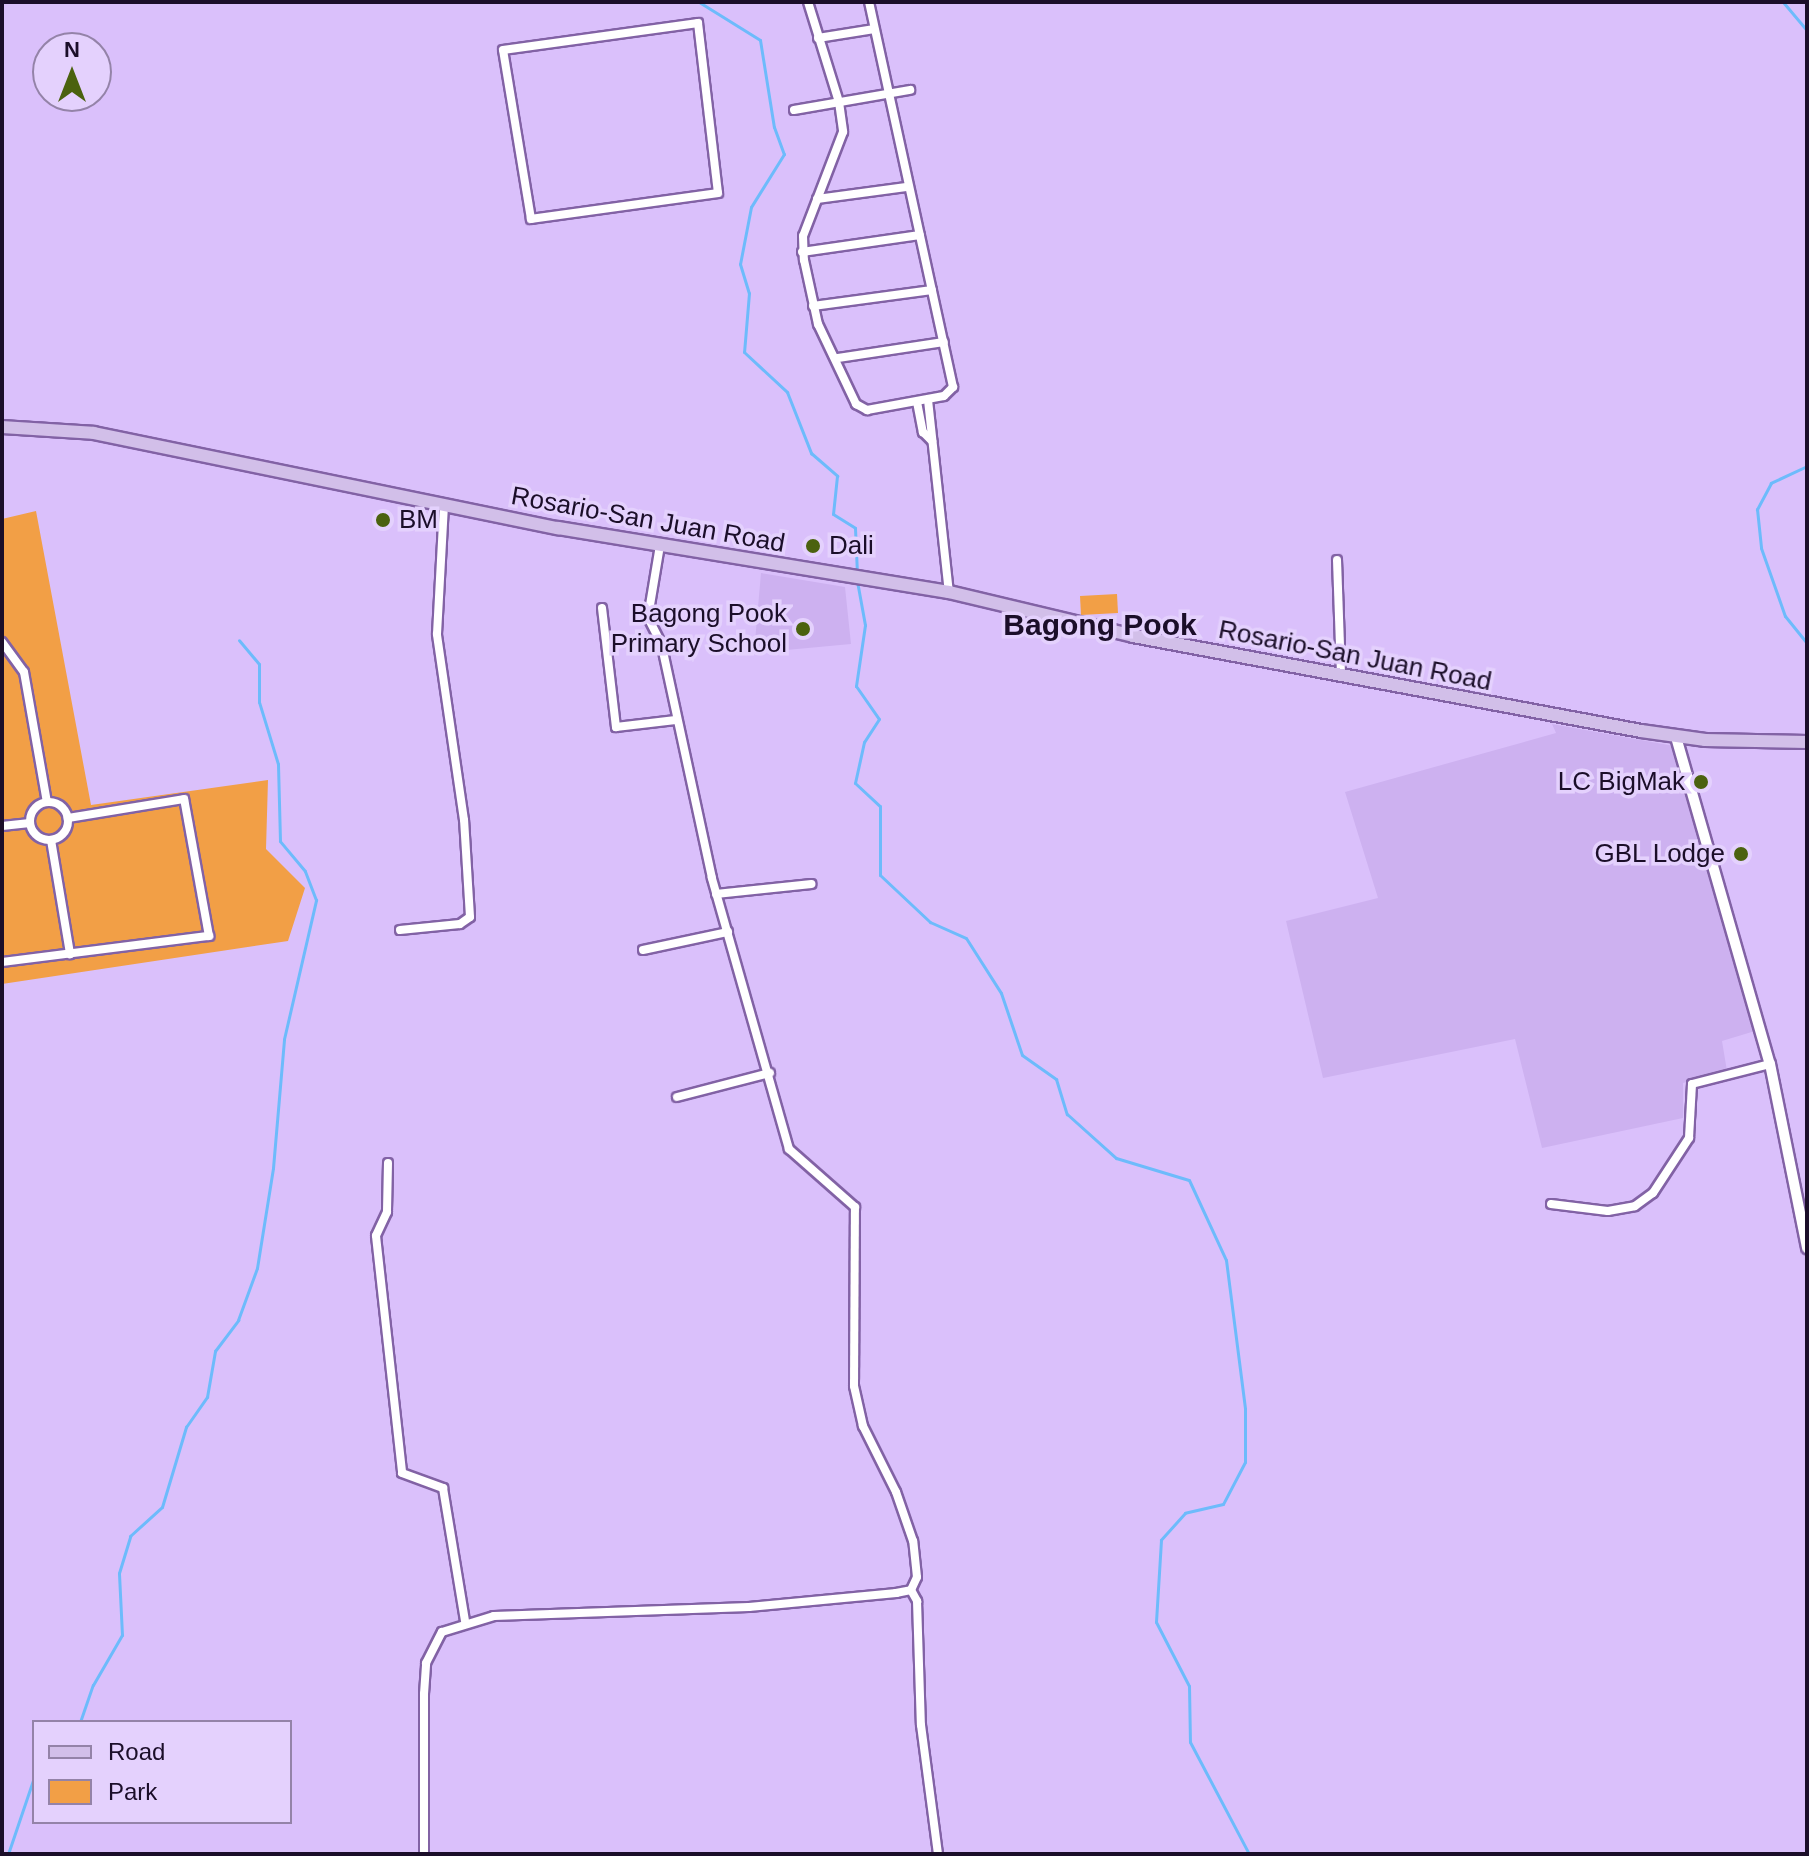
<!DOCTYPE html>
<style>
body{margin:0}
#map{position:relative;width:1809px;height:1856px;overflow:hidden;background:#dac0fb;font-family:Helvetica,sans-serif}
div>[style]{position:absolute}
.built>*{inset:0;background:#cdb1f0}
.green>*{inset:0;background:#f29f46}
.stream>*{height:3px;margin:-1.5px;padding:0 1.5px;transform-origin:1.5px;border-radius:1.5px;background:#6dbbfb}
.roads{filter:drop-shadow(2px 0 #8262a5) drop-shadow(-2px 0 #8262a5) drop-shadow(0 2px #8262a5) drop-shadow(0 -2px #8262a5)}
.minor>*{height:8px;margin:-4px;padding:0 4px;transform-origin:4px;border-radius:4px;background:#fff}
.minor>.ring{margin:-4px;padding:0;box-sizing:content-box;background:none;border:8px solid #fff;border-radius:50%}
.tertiary>*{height:10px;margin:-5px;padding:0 5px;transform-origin:5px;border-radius:5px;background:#fff}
.primary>*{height:12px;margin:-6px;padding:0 6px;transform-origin:6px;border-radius:6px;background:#d2bfe9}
.dots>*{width:22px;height:22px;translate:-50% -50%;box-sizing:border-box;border:4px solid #e4d1fd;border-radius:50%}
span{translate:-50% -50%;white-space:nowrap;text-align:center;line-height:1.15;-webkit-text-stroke:7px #e4d1fd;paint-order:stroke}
.poi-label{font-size:26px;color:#1b0e29}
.left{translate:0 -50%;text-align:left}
.right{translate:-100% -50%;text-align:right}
.street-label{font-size:26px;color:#1b0e29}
.quarter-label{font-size:30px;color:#1b0e29;font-weight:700}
.frame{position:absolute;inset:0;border:4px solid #1b0e29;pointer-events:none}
.legend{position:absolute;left:32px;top:1720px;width:260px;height:104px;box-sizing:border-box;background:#e4d1fd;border:2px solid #9483a8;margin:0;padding:10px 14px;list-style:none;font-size:24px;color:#1b0e29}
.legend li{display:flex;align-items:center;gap:16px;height:40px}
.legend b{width:40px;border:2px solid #9483a8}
.north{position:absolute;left:32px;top:32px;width:80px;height:80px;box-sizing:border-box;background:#e4d1fd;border:2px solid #9483a8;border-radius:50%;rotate:0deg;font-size:22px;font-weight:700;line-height:32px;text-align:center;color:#1b0e29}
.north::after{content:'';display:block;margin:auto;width:28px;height:36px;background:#4b620f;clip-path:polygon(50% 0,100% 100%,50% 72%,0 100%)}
</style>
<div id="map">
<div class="built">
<i style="clip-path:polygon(761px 573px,845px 587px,851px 644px,754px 653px)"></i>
<i style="clip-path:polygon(1552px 724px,1674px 746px,1755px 1031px,1722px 1041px,1727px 1071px,1683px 1083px,1683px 1118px,1542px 1148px,1515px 1039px,1323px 1078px,1286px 921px,1378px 898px,1345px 792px,1556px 733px)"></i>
</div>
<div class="green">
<i style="clip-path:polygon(36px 511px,91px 805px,268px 780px,266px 849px,305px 888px,288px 941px,2px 984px,2px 519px)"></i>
<i style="clip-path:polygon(1117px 594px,1118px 613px,1081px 615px,1080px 596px)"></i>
</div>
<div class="stream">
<i style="left:699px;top:2px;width:72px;rotate:31.9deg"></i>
<i style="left:760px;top:40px;width:88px;rotate:80.9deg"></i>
<i style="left:774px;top:127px;width:29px;rotate:70deg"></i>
<i style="left:784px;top:154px;width:62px;rotate:121.9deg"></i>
<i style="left:751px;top:207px;width:58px;rotate:100.9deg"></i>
<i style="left:740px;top:264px;width:30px;rotate:73deg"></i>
<i style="left:749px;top:293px;width:59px;rotate:94.8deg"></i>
<i style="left:744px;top:352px;width:59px;rotate:42.9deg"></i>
<i style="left:787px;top:392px;width:66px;rotate:68.5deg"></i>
<i style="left:811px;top:453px;width:35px;rotate:41deg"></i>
<i style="left:837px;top:476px;width:38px;rotate:96deg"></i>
<i style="left:833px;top:514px;width:26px;rotate:32deg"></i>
<i style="left:855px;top:528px;width:46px;rotate:87.5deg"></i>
<i style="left:1783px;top:2px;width:38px;rotate:50deg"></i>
<i style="left:1807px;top:466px;width:40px;rotate:155deg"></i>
<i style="left:1771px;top:483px;width:30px;rotate:118deg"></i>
<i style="left:1757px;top:509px;width:39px;rotate:84deg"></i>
<i style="left:1761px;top:548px;width:72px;rotate:70.6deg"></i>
<i style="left:1785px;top:616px;width:35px;rotate:51deg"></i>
<i style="left:857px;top:581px;width:45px;rotate:79.7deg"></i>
<i style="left:865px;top:625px;width:62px;rotate:98.4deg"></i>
<i style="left:856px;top:686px;width:40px;rotate:55.1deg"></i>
<i style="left:879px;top:719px;width:27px;rotate:123deg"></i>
<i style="left:864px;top:742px;width:42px;rotate:102.4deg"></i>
<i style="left:855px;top:783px;width:34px;rotate:43deg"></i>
<i style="left:880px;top:806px;width:69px;rotate:90deg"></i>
<i style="left:880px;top:875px;width:69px;rotate:43.2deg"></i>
<i style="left:930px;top:922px;width:39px;rotate:24deg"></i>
<i style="left:966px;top:938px;width:65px;rotate:57.5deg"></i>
<i style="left:1001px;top:993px;width:65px;rotate:71.3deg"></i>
<i style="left:1022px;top:1055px;width:42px;rotate:35.2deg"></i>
<i style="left:1056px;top:1079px;width:37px;rotate:73deg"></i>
<i style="left:1067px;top:1114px;width:66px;rotate:41.9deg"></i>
<i style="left:1116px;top:1158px;width:76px;rotate:16.8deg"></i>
<i style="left:1189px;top:1180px;width:88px;rotate:65.2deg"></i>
<i style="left:1226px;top:1260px;width:150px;rotate:82.7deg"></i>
<i style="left:1245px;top:1409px;width:53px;rotate:90deg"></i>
<i style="left:1245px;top:1462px;width:47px;rotate:117.6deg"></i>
<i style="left:1223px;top:1504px;width:39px;rotate:167deg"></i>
<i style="left:1185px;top:1513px;width:36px;rotate:132deg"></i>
<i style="left:1161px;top:1540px;width:82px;rotate:93.5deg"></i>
<i style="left:1156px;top:1622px;width:72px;rotate:62.7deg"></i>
<i style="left:1189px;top:1686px;width:56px;rotate:89deg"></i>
<i style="left:1190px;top:1742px;width:127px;rotate:62.2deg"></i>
<i style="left:80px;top:1722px;width:39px;rotate:-71deg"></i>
<i style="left:93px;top:1685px;width:58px;rotate:-59.9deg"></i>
<i style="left:122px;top:1635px;width:62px;rotate:-92.8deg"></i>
<i style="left:119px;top:1573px;width:39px;rotate:-73deg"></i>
<i style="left:130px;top:1536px;width:43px;rotate:-42.2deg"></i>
<i style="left:162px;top:1507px;width:84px;rotate:-73.3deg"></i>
<i style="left:186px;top:1427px;width:37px;rotate:-55deg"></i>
<i style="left:207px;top:1397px;width:47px;rotate:-80.1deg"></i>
<i style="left:215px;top:1351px;width:39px;rotate:-53deg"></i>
<i style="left:238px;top:1320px;width:55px;rotate:-69.9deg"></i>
<i style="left:257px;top:1268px;width:101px;rotate:-80.9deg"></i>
<i style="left:273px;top:1168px;width:129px;rotate:-85.1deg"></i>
<i style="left:284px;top:1039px;width:143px;rotate:-77deg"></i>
<i style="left:316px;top:900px;width:31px;rotate:-111deg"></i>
<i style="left:305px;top:871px;width:39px;rotate:-130deg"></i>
<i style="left:280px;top:841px;width:77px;rotate:-91.5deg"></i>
<i style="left:278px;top:764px;width:65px;rotate:-107deg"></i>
<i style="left:259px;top:702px;width:38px;rotate:-90deg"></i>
<i style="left:259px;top:664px;width:31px;rotate:-130deg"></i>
<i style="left:8px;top:1854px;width:81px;rotate:-71.3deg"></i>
</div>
<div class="roads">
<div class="minor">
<i style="left:808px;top:2px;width:105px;rotate:72.8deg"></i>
<i style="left:839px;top:102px;width:30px;rotate:82deg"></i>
<i style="left:843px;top:132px;width:111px;rotate:111deg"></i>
<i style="left:803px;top:236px;width:24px;rotate:88deg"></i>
<i style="left:804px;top:260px;width:66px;rotate:77.7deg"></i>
<i style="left:818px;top:324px;width:89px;rotate:64.6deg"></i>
<i style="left:856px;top:404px;width:13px;rotate:29deg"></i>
<i style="left:867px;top:410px;width:78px;rotate:-10.3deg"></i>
<i style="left:944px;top:396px;width:13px;rotate:-45deg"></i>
<i style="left:953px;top:387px;width:394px;rotate:-102.3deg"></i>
<i style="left:698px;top:23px;width:171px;rotate:83.3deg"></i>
<i style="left:718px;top:193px;width:189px;rotate:172.1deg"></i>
<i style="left:531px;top:219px;width:171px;rotate:-99.4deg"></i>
<i style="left:503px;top:50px;width:197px;rotate:-7.9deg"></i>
<i style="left:818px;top:38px;width:57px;rotate:-9.1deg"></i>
<i style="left:794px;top:110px;width:118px;rotate:-9.8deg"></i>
<i style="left:817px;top:199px;width:90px;rotate:-7.7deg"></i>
<i style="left:802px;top:252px;width:119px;rotate:-8.2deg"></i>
<i style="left:813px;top:306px;width:120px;rotate:-7.7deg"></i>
<i style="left:838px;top:358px;width:107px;rotate:-8.6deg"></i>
<i style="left:928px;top:400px;width:193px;rotate:83.8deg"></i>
<i style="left:917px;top:402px;width:31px;rotate:79deg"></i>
<i style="left:923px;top:432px;width:13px;rotate:45deg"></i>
<i style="left:1337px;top:560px;width:116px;rotate:88deg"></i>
<i style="left:602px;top:608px;width:120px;rotate:83.3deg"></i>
<i style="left:616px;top:727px;width:60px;rotate:-6.7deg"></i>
<i style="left:2px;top:642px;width:37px;rotate:54deg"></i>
<i style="left:24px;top:672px;width:132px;rotate:80deg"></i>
<i class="ring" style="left:30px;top:802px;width:30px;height:30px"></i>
<i style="left:2px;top:826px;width:28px;rotate:-6deg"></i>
<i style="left:51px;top:840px;width:116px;rotate:80.5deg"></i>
<i style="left:716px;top:894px;width:96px;rotate:-6deg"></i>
<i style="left:400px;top:930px;width:60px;rotate:-5.7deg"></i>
<i style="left:460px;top:924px;width:12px;rotate:-35deg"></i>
<i style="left:470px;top:917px;width:97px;rotate:-93.5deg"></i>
<i style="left:464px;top:820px;width:188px;rotate:-98.3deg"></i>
<i style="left:437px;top:634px;width:129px;rotate:-86.9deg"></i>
<i style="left:643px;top:950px;width:87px;rotate:-12deg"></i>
<i style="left:2px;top:962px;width:209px;rotate:-7.2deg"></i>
<i style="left:209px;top:936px;width:139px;rotate:-100.3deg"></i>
<i style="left:184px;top:799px;width:118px;rotate:170.7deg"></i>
<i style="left:677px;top:1097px;width:96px;rotate:-14.5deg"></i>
<i style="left:388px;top:1163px;width:49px;rotate:91.2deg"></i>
<i style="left:387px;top:1212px;width:26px;rotate:115deg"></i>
<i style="left:376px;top:1236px;width:238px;rotate:83.7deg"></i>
<i style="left:402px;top:1473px;width:44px;rotate:20.1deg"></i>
<i style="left:443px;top:1488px;width:135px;rotate:80.6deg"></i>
<i style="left:1551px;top:1204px;width:57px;rotate:7deg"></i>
<i style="left:1608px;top:1211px;width:27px;rotate:-10deg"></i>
<i style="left:1635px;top:1206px;width:22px;rotate:-36deg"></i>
<i style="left:1653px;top:1193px;width:66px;rotate:-56.8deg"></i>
<i style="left:1689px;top:1138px;width:54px;rotate:-86.8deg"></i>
<i style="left:1692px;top:1084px;width:81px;rotate:-14.4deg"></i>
<i style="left:911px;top:1590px;width:13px;rotate:61deg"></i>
<i style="left:917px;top:1601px;width:124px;rotate:88.2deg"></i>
<i style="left:921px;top:1725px;width:130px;rotate:82.5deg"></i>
<i style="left:424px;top:1854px;width:160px;rotate:-90deg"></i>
<i style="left:424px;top:1694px;width:31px;rotate:-86deg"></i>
<i style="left:426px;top:1663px;width:35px;rotate:-63deg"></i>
<i style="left:442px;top:1632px;width:54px;rotate:-17.1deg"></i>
<i style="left:494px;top:1616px;width:255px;rotate:-2deg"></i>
<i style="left:749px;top:1607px;width:148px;rotate:-5.4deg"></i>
<i style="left:896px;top:1593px;width:15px;rotate:-11deg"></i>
<i style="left:911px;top:1590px;width:14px;rotate:-65deg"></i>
<i style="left:917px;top:1577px;width:36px;rotate:-96deg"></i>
<i style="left:913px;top:1541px;width:52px;rotate:-109.1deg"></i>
<i style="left:896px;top:1492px;width:74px;rotate:-116.6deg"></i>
<i style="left:863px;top:1426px;width:41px;rotate:-102.7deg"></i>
<i style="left:854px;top:1386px;width:179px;rotate:-89.7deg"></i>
<i style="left:855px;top:1207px;width:88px;rotate:-138.7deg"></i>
<i style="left:789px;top:1149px;width:282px;rotate:-105.9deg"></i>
<i style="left:712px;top:878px;width:240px;rotate:-102.2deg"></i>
<i style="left:661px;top:643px;width:29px;rotate:-117deg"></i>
<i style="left:648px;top:617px;width:73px;rotate:-80.5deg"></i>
</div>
<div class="tertiary">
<i style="left:1676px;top:737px;width:340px;rotate:74deg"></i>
<i style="left:1770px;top:1064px;width:188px;rotate:78.6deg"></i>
</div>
<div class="primary">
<i style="left:2px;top:427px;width:92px;rotate:3.7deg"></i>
<i style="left:94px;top:433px;width:474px;rotate:11.6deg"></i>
<i style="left:558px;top:528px;width:396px;rotate:9.3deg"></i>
<i style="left:949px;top:592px;width:189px;rotate:13.4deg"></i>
<i style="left:1133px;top:636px;width:517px;rotate:10.59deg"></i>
<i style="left:1641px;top:731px;width:65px;rotate:8deg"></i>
<i style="left:1705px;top:740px;width:102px;rotate:1.1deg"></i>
</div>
</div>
<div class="dots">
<i style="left:383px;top:520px;background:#4b620f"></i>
<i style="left:813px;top:546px;background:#4b620f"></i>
<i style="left:803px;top:629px;background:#4b620f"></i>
<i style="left:1701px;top:782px;background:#4b620f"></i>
<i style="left:1741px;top:854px;background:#4b620f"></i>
</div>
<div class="poi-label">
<span class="left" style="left:399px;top:520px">BM</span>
<span class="left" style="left:829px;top:546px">Dali</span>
<span class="right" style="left:787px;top:629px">Bagong Pook<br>Primary School</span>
<span class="right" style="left:1685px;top:782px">LC BigMak</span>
<span class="right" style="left:1725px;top:854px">GBL Lodge</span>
</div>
<div class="street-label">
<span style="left:648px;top:520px;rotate:10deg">Rosario-San Juan Road</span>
<span style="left:1355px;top:656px;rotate:11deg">Rosario-San Juan Road</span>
</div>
<div class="quarter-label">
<span style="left:1100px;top:625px">Bagong Pook</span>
</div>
<div class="frame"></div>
<ul class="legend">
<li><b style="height:10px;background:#d2bfe9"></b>Road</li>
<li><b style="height:22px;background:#f29f46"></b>Park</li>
</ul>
<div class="north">N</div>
</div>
